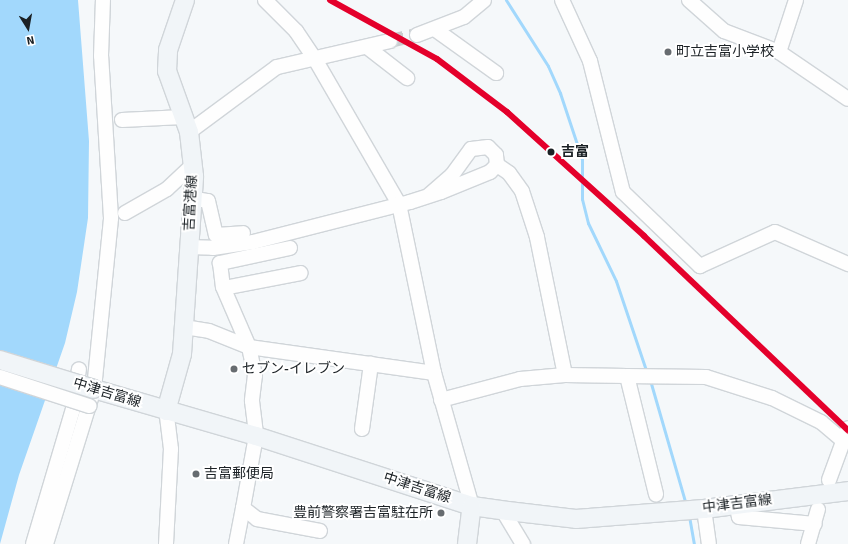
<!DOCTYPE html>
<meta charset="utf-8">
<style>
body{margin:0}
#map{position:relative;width:848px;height:544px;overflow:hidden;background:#f5f8fa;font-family:Signika,"Noto Sans JP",sans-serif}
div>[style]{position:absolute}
.water>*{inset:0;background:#a2d8fc}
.stream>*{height:3px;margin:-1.5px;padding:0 1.5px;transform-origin:1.5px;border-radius:1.5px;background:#a2d8fc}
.minor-tunnel>*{height:14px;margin-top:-7px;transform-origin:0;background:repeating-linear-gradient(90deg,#c9cdcf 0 14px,transparent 0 21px)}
.roads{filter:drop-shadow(1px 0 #d0d5d9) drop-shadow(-1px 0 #d0d5d9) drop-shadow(0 1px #d0d5d9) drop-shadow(0 -1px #d0d5d9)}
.minor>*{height:14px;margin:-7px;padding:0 7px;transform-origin:7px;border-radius:7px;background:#fefefe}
.major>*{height:18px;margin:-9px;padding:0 9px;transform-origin:9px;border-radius:9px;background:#f1f5f8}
.bridges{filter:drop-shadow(1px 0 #d0d5d9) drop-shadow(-1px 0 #d0d5d9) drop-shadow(0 1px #d0d5d9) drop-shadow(0 -1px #d0d5d9)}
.minor-bridge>*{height:14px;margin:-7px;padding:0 7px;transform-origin:7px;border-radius:7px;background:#fefefe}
.major-bridge>*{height:18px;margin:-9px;padding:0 9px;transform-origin:9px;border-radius:9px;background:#f1f5f8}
.rail-1>*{height:6px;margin:-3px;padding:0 3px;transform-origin:3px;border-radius:3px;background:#e4002b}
.dots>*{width:11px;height:11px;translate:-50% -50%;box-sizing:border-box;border:2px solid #fff;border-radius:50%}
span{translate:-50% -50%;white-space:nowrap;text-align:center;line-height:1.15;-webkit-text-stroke:4px #fff;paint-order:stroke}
.poi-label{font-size:14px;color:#1b2125}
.left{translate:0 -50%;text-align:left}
.right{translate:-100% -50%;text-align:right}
.stop-label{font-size:14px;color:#1b2125;font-weight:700}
.street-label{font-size:14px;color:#1b2125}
.north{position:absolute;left:8px;top:8px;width:40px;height:40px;-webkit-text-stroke:3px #fff;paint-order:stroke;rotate:169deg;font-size:11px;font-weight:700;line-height:16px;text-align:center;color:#1b2125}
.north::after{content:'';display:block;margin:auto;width:14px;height:18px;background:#1b2125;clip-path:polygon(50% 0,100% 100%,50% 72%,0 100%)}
</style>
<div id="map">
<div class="water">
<i style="clip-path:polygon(0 0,78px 0,89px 141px,88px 218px,77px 292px,65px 343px,19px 475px,0 544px)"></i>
</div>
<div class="stream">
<i style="left:506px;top:0;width:78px;rotate:57.5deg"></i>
<i style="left:548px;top:66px;width:30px;rotate:66deg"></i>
<i style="left:560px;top:93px;width:70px;rotate:71.6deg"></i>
<i style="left:582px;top:159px;width:40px;rotate:90deg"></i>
<i style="left:582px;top:199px;width:25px;rotate:76deg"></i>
<i style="left:588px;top:223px;width:64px;rotate:64.2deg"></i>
<i style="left:616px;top:281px;width:97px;rotate:71.4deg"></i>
<i style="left:650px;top:380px;width:130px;rotate:73.9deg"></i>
<i style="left:689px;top:516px;width:28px;rotate:80deg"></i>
</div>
<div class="minor-tunnel">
<i style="left:390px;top:41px;width:28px;rotate:-13deg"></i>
</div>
<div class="roads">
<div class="minor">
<i style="left:265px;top:0;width:44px;rotate:45deg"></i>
<i style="left:296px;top:31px;width:34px;rotate:56deg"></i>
<i style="left:315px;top:59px;width:168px;rotate:59.9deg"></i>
<i style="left:399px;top:204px;width:173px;rotate:78.3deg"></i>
<i style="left:434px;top:373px;width:138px;rotate:74.1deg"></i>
<i style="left:562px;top:0;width:67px;rotate:65.3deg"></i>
<i style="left:590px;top:61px;width:135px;rotate:75.9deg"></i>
<i style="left:623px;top:192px;width:107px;rotate:43.9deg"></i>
<i style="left:700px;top:266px;width:82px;rotate:-24.4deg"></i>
<i style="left:775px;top:232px;width:80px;rotate:23.7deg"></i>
<i style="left:689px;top:0;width:47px;rotate:41.5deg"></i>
<i style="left:724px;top:31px;width:59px;rotate:20.9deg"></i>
<i style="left:779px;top:52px;width:83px;rotate:34.3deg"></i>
<i style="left:436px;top:30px;width:74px;rotate:35.6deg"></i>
<i style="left:417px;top:35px;width:50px;rotate:-21deg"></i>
<i style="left:464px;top:17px;width:26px;rotate:-40deg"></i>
<i style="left:367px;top:47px;width:51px;rotate:37.8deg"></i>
<i style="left:779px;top:52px;width:55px;rotate:-71.9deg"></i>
<i style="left:122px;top:120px;width:61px;rotate:-2.8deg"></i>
<i style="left:189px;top:132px;width:109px;rotate:-36.5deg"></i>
<i style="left:277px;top:67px;width:116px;rotate:-13deg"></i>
<i style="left:192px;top:198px;width:16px;rotate:11deg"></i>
<i style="left:208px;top:201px;width:35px;rotate:77deg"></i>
<i style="left:216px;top:235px;width:27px;rotate:-4deg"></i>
<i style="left:125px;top:213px;width:48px;rotate:-29.7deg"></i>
<i style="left:167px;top:189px;width:35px;rotate:-43deg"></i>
<i style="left:189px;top:247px;width:24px;rotate:2deg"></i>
<i style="left:213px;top:248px;width:40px;rotate:-8.5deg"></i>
<i style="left:253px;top:242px;width:162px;rotate:-14.3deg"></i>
<i style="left:410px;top:202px;width:33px;rotate:-18deg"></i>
<i style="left:441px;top:192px;width:53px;rotate:-22.2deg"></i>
<i style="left:490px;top:172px;width:10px;rotate:-45deg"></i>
<i style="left:497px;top:165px;width:10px;rotate:-96deg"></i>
<i style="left:496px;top:155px;width:11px;rotate:-135deg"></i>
<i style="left:488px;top:147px;width:17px;rotate:173deg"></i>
<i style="left:471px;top:149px;width:32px;rotate:126deg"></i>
<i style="left:452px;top:175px;width:30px;rotate:139deg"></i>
<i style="left:290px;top:248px;width:72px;rotate:167.9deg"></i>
<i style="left:220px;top:263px;width:24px;rotate:83deg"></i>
<i style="left:223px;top:287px;width:65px;rotate:66.6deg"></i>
<i style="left:249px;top:347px;width:29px;rotate:78deg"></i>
<i style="left:255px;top:375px;width:26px;rotate:97deg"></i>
<i style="left:252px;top:401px;width:35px;rotate:83deg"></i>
<i style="left:256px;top:436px;width:73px;rotate:100.2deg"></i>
<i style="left:243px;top:508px;width:18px;rotate:38deg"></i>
<i style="left:257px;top:519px;width:64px;rotate:10.8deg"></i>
<i style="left:224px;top:288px;width:78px;rotate:-11deg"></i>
<i style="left:184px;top:327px;width:25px;rotate:9deg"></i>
<i style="left:209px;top:331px;width:43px;rotate:21.8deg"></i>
<i style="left:249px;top:347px;width:187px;rotate:8deg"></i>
<i style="left:565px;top:375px;width:62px;rotate:0.9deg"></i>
<i style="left:627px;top:376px;width:122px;rotate:76.2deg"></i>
<i style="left:627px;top:376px;width:79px;rotate:0.7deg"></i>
<i style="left:706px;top:377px;width:69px;rotate:17.7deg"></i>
<i style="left:772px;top:398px;width:55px;rotate:26.1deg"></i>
<i style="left:821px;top:422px;width:30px;rotate:40deg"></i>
<i style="left:441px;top:400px;width:82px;rotate:-14.9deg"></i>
<i style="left:520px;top:379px;width:45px;rotate:-5.1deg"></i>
<i style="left:565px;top:375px;width:141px;rotate:-101.5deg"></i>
<i style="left:537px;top:237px;width:48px;rotate:-108.1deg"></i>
<i style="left:522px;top:191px;width:22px;rotate:-126deg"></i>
<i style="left:509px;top:173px;width:14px;rotate:-146deg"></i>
<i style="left:362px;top:429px;width:66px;rotate:-82.1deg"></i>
<i style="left:829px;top:480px;width:55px;rotate:-69.9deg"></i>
<i style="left:736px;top:504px;width:13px;rotate:77deg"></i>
<i style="left:739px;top:517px;width:76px;rotate:5.3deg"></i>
<i style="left:704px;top:509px;width:35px;rotate:82deg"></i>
<i style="left:503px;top:511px;width:39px;rotate:59deg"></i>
<i style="left:33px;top:544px;width:141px;rotate:-73.5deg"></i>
<i style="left:73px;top:409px;width:40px;rotate:-81.5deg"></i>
<i style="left:46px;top:544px;width:162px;rotate:-72.8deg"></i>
<i style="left:94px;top:389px;width:172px;rotate:-84.3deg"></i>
<i style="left:111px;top:218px;width:162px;rotate:-93.5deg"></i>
<i style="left:101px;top:56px;width:56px;rotate:-88deg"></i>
<i style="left:166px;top:544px;width:95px;rotate:-87deg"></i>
<i style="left:171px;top:449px;width:38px;rotate:-97deg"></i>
<i style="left:236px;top:544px;width:37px;rotate:-79deg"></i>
<i style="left:808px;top:544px;width:36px;rotate:-74deg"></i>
</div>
<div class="major">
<i style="left:94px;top:389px;width:169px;rotate:16.2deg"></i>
<i style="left:256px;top:436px;width:227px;rotate:18deg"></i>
<i style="left:472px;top:506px;width:36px;rotate:8deg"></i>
<i style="left:508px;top:511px;width:68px;rotate:6.7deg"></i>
<i style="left:576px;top:519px;width:128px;rotate:-4.5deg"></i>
<i style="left:704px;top:509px;width:145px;rotate:-7.1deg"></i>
<i style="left:166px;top:411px;width:59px;rotate:-74.3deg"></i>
<i style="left:182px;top:354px;width:178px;rotate:-86.1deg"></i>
<i style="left:194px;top:176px;width:44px;rotate:-96.5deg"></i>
<i style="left:189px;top:132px;width:65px;rotate:-109.8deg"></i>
<i style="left:167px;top:71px;width:21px;rotate:-87deg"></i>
<i style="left:168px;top:50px;width:53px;rotate:-71.2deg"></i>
<i style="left:467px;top:544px;width:38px;rotate:-83deg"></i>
</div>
</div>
<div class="bridges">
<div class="minor-bridge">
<i style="left:0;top:377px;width:94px;rotate:18deg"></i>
</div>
<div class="major-bridge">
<i style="left:0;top:360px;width:98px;rotate:17.1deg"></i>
</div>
</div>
<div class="rail-1">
<i style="left:330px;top:0;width:122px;rotate:28.9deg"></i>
<i style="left:437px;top:59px;width:88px;rotate:37.1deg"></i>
<i style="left:507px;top:112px;width:185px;rotate:42.1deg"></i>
<i style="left:644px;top:236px;width:282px;rotate:43.6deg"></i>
</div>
<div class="dots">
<i style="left:668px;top:52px;background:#676c70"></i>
<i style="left:551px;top:152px;background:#1b2125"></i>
<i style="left:234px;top:369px;background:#676c70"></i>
<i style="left:196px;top:474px;background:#676c70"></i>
<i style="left:441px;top:513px;background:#676c70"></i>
</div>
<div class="poi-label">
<span class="left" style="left:676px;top:52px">町立吉富小学校</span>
<span class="left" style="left:242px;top:369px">セブン-イレブン</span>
<span class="left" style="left:204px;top:474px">吉富郵便局</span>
<span class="right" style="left:433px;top:513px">豊前警察署吉富駐在所</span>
</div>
<div class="stop-label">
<span class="left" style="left:561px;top:152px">吉富</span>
</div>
<div class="street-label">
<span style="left:191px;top:203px;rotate:-87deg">吉富港線</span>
<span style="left:107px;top:393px;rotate:17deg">中津吉富線</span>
<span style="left:417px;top:488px;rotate:18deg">中津吉富線</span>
<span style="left:737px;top:504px;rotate:-7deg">中津吉富線</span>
</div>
<div class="north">N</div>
</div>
